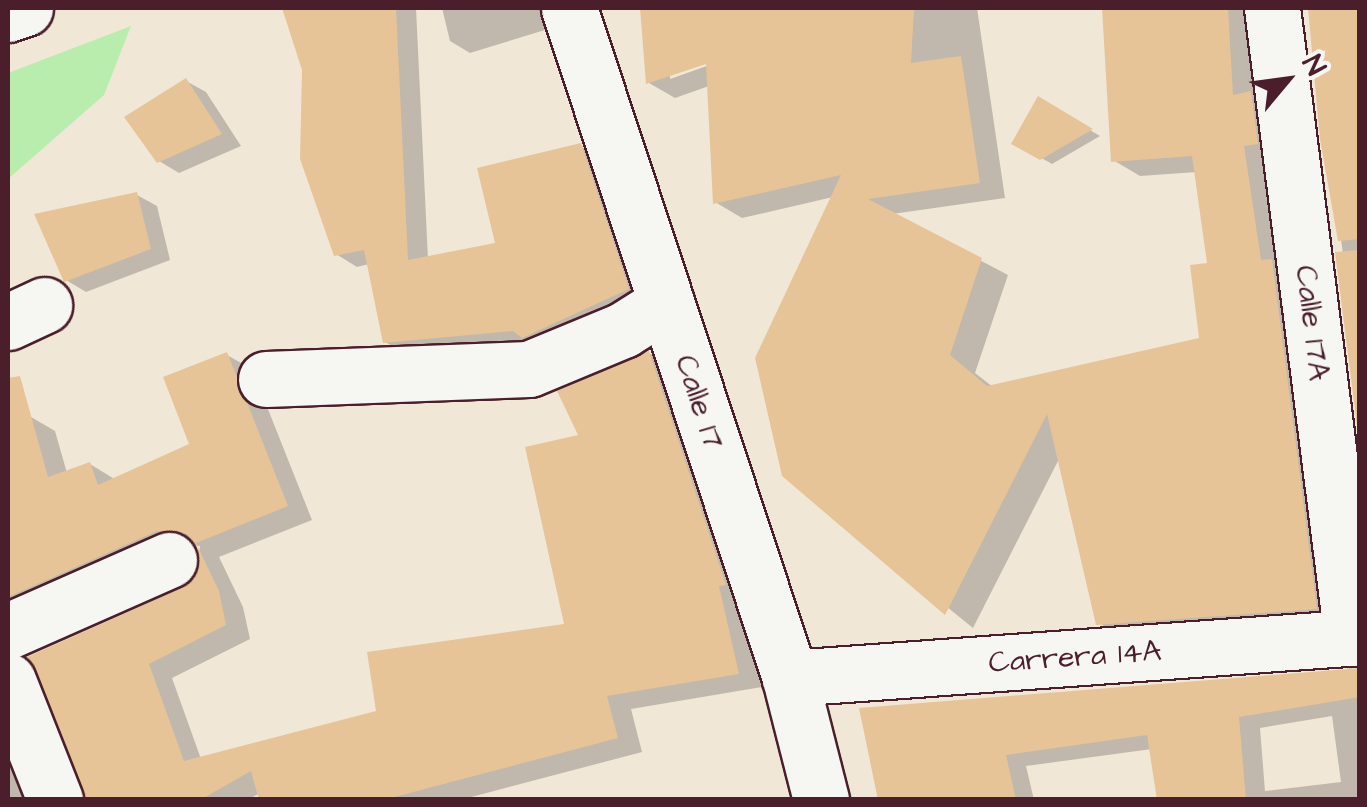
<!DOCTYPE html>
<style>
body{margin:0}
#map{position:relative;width:1367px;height:807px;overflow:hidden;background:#f1e7d7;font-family:"Architects Daughter",sans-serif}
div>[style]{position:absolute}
.green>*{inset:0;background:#b9edae}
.shadow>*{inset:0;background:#0003}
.building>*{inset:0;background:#e6c498}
.roads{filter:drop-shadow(2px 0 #4a1f2b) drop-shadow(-2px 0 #4a1f2b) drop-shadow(0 2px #4a1f2b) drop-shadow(0 -2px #4a1f2b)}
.minor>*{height:55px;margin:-27.5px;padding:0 27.5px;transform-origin:27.5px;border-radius:27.5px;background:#f6f6f2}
span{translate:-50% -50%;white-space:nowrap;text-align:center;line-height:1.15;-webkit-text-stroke:9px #f6f6f2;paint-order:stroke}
.street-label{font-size:30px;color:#4a1f2b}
.frame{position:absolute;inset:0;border:10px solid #4a1f2b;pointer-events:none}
.north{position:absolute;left:1237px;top:30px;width:100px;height:100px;-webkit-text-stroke:8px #f6f6f2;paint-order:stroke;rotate:61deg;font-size:28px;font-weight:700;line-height:40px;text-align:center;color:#4a1f2b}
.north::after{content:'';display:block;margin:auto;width:35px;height:45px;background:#4a1f2b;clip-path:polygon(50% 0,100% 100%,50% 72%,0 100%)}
</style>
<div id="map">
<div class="green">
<i style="clip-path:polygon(131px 26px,104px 95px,8px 179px,8px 73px)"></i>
</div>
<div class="shadow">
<i style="clip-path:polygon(284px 8px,416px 8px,428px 259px,498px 245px,580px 146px,602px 158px,649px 301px,535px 342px,407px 354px,385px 342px,369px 264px,357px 267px,336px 254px,304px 70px)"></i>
<i style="clip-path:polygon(442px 8px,552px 8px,558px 26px,470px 53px,450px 41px)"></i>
<i style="clip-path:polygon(evenodd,642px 8px,977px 8px,1005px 198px,892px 214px,1008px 275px,975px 373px,993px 387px,1202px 340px,1210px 266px,1197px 172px,1140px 176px,1113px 160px,1104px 8px,1253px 8px,1343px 623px,1126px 639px,1099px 623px,1060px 457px,973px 628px,784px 475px,833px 197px,742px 218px,715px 202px,709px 86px,675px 98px,649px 83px,642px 8px,717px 58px,718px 62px,670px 79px,670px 74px,717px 58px)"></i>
<i style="clip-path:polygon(1309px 8px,1360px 8px,1360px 429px,1343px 254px)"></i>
<i style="clip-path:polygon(186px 81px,206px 92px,241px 146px,179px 173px,159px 161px)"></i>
<i style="clip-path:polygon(1039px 100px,1100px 136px,1052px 164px,1015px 143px)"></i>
<i style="clip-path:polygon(137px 195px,157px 206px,170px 260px,86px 292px,66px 280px)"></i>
<i style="clip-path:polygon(649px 353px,674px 368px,762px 687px,631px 709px,642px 752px,460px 800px,261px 800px,260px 793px,247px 800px,85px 800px,31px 658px,196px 581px,200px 546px,184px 544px,8px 633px,8px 433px,31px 417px,55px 431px,67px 473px,90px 464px,116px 480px,192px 446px,227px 355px,252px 369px,312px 520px,219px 557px,243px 607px,250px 639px,172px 678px,201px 759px,378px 713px,567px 626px,581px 437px)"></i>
<i style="clip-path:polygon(evenodd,1360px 670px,1360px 800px,1159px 800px,1152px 749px,1026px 766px,1034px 800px,881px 800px,862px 710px,1360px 670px,1332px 716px,1341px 782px,1265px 791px,1260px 728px,1332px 716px)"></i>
<i style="clip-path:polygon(8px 719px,39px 800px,8px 800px)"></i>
</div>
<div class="building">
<i style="clip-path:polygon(282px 8px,396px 8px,408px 260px,495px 243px,477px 168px,581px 143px,629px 289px,522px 338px,513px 331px,383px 343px,364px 250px,334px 256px,300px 159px,302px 70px)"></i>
<i style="clip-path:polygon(640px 8px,914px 8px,911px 63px,961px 56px,980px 183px,868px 199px,982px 258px,950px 355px,987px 386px,1199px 338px,1190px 265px,1207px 263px,1192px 156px,1111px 162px,1102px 8px,1228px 8px,1233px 95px,1251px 91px,1258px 144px,1244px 146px,1261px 260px,1272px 259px,1317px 609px,1096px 625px,1047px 414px,945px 615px,782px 476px,755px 358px,841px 175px,713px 204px,706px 64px,646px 84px)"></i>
<i style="clip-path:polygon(1308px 8px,1360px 8px,1360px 239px,1338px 241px,1320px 139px)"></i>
<i style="clip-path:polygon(186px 78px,222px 134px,157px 163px,124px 117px)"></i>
<i style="clip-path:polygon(1038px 96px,1093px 129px,1040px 160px,1011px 144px)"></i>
<i style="clip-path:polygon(137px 192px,151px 249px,64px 282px,34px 214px)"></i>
<i style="clip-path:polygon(1360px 250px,1360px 449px,1335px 252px)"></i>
<i style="clip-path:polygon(649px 351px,726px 585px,719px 586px,739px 674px,607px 696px,618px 738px,383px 800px,259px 800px,251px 771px,200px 800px,85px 800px,27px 657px,182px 588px,195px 578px,198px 548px,187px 534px,157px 531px,8px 597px,8px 378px,20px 376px,48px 477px,90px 462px,98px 485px,189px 444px,163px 377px,227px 352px,288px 506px,196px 543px,219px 591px,226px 625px,149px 664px,184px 761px,376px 711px,367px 652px,564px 624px,525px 447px,578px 435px,557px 391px)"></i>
<i style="clip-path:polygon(1360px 668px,1360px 697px,1239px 717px,1246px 800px,1157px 800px,1147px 735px,1006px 755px,1016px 800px,878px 800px,859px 708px)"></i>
</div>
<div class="roads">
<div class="minor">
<i style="left:569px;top:8px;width:706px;rotate:71.74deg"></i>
<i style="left:790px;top:678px;width:126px;rotate:75.7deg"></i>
<i style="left:1272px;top:8px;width:635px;rotate:82.76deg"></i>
<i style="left:8px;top:14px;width:18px;rotate:-19deg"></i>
<i style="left:8px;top:322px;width:40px;rotate:-25deg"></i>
<i style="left:266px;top:379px;width:263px;rotate:-2.2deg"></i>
<i style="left:529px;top:369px;width:102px;rotate:-22.5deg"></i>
<i style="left:623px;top:330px;width:51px;rotate:-32.1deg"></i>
<i style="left:8px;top:631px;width:176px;rotate:-23.8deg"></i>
<i style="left:790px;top:678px;width:571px;rotate:-4.11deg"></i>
<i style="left:8px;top:681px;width:128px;rotate:68.4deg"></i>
</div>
</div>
<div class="street-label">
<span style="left:1312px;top:323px;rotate:83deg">Calle 17A</span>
<span style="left:699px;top:402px;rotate:72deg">Calle 17</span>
<span style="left:1075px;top:657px;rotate:-4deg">Carrera 14A</span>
</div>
<div class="frame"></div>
<div class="north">N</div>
</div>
